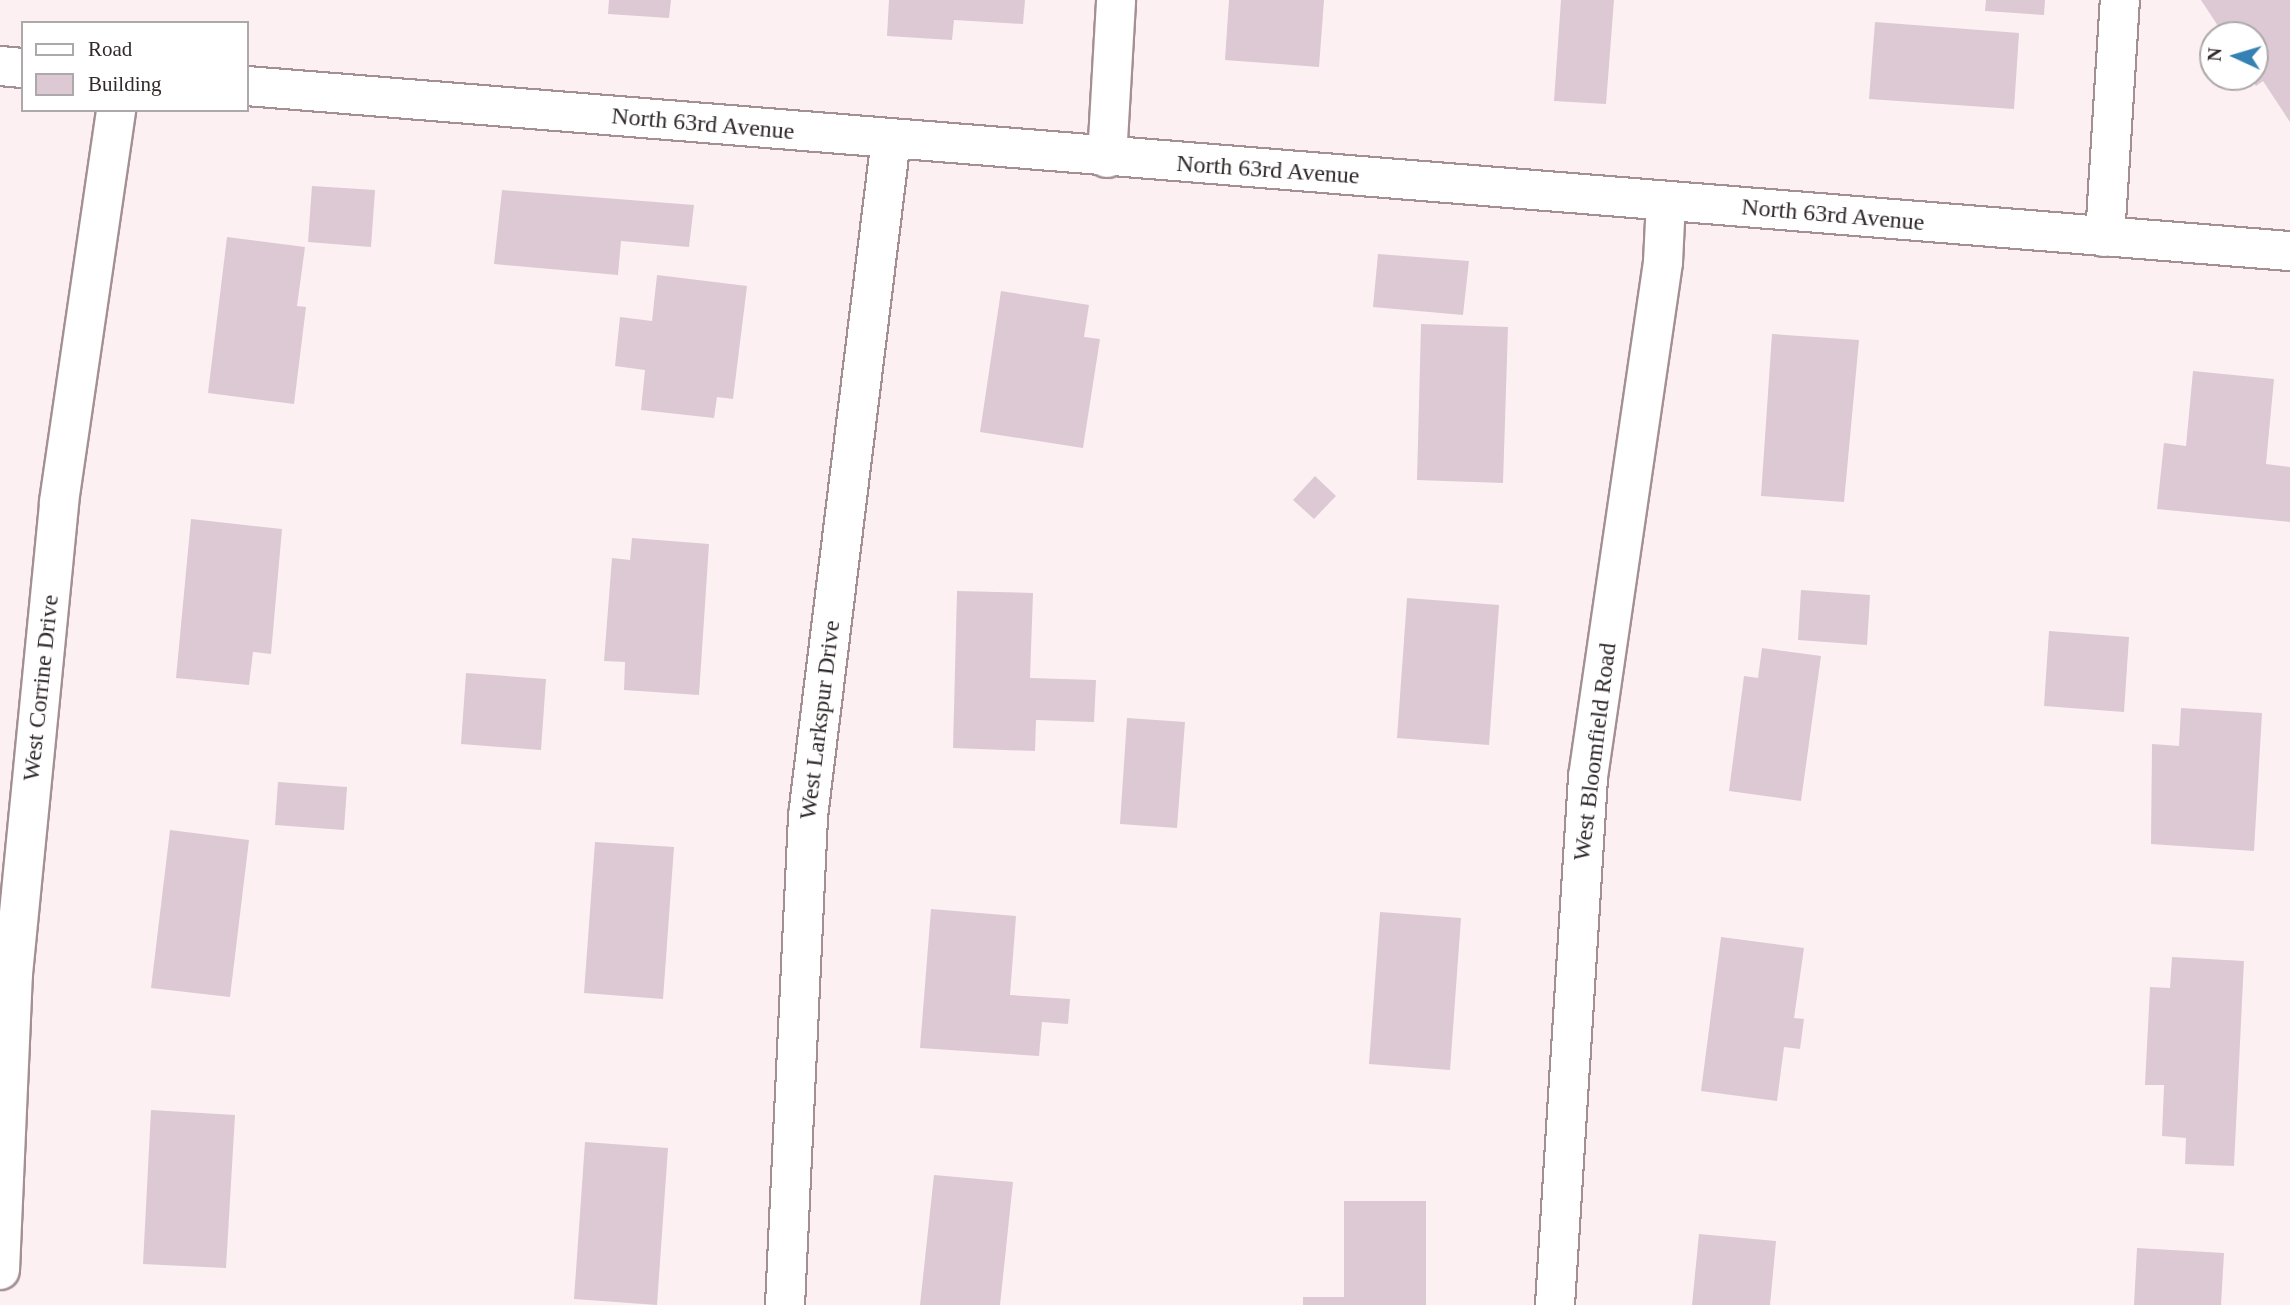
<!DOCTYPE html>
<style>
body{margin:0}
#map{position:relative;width:2290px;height:1305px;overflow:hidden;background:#fdf0f2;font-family:Georgia,serif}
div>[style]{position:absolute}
.building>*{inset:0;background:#dcc9d4}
.roads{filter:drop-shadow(2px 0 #a49093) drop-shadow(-2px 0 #a49093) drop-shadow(0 2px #a49093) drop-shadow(0 -2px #a49093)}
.street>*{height:38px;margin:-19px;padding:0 19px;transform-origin:19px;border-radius:19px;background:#fff}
.secondary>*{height:38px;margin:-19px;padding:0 19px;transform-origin:19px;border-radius:19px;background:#fff}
span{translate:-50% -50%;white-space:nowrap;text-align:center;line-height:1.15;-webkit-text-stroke:7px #fff;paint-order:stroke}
.street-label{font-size:24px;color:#31292a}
.legend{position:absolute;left:21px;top:21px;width:228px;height:91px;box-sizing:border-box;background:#fff;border:2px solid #ada9aa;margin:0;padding:9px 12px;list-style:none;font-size:21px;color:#31292a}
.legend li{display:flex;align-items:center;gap:14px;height:35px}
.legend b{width:35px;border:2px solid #ada9aa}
.north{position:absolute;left:2199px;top:21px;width:70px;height:70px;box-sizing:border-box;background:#fff;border:2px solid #ada9aa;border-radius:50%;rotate:274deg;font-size:19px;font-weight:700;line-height:28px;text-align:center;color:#31292a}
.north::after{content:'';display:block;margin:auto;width:24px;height:32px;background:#3681b4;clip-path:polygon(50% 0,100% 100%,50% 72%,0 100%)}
</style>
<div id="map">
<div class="building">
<i style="clip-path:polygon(609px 0,671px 0,669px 18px,608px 14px)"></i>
<i style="clip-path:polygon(889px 0,1025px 0,1023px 24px,954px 20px,952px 40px,887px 36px)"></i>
<i style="clip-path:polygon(1229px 0,1324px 0,1319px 67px,1225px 60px)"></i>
<i style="clip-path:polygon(1561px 0,1614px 0,1606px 104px,1554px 101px)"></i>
<i style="clip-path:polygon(1986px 0,2045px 0,2044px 15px,1985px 11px)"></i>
<i style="clip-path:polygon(2201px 0,2290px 0,2290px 122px,2263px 81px,2256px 86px,2250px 77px,2255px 77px,2255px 35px,2224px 35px)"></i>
<i style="clip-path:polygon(1875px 22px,2019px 33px,2014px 109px,1869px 99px)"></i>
<i style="clip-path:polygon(312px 186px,375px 190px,371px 247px,308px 242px)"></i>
<i style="clip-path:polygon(502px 190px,694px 205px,689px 247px,621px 241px,618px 275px,494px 264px)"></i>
<i style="clip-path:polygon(227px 237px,305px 247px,297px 306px,306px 307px,294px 404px,208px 393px)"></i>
<i style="clip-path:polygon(1378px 254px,1469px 261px,1463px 315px,1373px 307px)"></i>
<i style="clip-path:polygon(657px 275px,747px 286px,733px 399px,717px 397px,714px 418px,641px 410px,645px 370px,615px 366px,620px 317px,652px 321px)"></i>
<i style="clip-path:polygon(1001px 291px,1089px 305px,1084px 337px,1100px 339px,1083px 448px,980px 432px)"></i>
<i style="clip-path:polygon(1421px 324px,1508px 327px,1503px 483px,1417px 480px)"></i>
<i style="clip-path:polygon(1772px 334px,1859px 340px,1844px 502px,1761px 496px)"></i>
<i style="clip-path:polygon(2193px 371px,2274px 379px,2266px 464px,2290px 467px,2290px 522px,2157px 509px,2164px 443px,2186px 446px)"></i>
<i style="clip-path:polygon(1315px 476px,1336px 496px,1314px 519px,1293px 500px)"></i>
<i style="clip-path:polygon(191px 519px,282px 529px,271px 654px,253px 652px,249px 685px,176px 678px)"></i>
<i style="clip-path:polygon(632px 538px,709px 544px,699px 695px,624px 690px,625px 662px,604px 661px,612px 558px,630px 560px)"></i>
<i style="clip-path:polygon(1801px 590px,1870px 595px,1867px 645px,1798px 640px)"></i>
<i style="clip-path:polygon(957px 591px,1033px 593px,1030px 678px,1096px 680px,1094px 722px,1036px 720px,1035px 751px,953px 748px)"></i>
<i style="clip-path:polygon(1407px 598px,1499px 605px,1489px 745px,1397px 738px)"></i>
<i style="clip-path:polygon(2049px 631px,2129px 637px,2124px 712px,2044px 706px)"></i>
<i style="clip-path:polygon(1762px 648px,1821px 656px,1801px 801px,1729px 791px,1744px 676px,1758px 678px)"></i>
<i style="clip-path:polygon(466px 673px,546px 679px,541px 750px,461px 744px)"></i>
<i style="clip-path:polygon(2181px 708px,2262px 713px,2254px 851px,2151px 844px,2152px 744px,2179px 746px)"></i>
<i style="clip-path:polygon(1127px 718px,1185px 722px,1177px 828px,1120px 824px)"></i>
<i style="clip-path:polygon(278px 782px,347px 787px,344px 830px,275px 825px)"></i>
<i style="clip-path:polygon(170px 830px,249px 840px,230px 997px,151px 988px)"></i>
<i style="clip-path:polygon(595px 842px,674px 847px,663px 999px,584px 993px)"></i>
<i style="clip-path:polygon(931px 909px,1016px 916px,1010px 995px,1070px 999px,1068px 1024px,1042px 1022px,1039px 1056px,920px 1048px)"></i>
<i style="clip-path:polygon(1380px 912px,1461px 918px,1450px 1070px,1369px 1064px)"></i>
<i style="clip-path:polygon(1721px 937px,1804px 948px,1794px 1018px,1804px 1019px,1800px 1049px,1784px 1047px,1777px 1101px,1701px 1091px)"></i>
<i style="clip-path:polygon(2172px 957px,2244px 961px,2234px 1166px,2185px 1164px,2186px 1138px,2162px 1136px,2164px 1085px,2145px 1085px,2150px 987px,2170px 988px)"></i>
<i style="clip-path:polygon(151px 1110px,235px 1115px,226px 1268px,143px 1264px)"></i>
<i style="clip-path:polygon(585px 1142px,668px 1148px,657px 1305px,574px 1299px)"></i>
<i style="clip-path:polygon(934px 1175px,1013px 1182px,1000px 1305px,920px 1305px)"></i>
<i style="clip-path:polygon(1344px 1201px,1426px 1201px,1426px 1305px,1303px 1305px,1303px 1297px,1344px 1297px)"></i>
<i style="clip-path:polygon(1699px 1234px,1776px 1241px,1770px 1305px,1692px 1305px)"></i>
<i style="clip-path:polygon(2137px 1248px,2224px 1253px,2221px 1305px,2134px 1305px)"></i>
</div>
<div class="roads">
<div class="street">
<i style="left:1107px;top:158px;width:158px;rotate:-86.7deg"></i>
<i style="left:2105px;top:237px;width:237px;rotate:-86.4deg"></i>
<i style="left:0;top:1270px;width:296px;rotate:-87.5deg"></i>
<i style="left:13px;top:974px;width:474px;rotate:-84.4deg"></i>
<i style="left:59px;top:502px;width:396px;rotate:-81.7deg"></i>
<i style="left:785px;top:1305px;width:490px;rotate:-87.3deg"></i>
<i style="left:808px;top:816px;width:682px;rotate:-83.01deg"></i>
<i style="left:1555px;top:1305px;width:529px;rotate:-86.42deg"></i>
<i style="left:1588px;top:777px;width:520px;rotate:-81.71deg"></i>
<i style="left:1663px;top:262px;width:61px;rotate:-87.2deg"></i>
</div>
<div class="secondary">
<i style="left:0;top:66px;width:23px;rotate:5deg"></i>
<i style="left:247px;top:86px;width:2050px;rotate:4.62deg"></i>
</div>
</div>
<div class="street-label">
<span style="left:703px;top:124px;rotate:5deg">North 63rd Avenue</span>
<span style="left:1268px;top:170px;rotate:4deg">North 63rd Avenue</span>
<span style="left:1833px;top:215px;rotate:5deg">North 63rd Avenue</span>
<span style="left:41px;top:688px;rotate:-84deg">West Corrine Drive</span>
<span style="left:820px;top:720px;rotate:-83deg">West Larkspur Drive</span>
<span style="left:1595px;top:752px;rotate:-83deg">West Bloomfield Road</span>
</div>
<ul class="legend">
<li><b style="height:9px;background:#fff"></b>Road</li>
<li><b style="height:19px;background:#dcc9d4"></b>Building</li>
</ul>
<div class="north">N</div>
</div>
